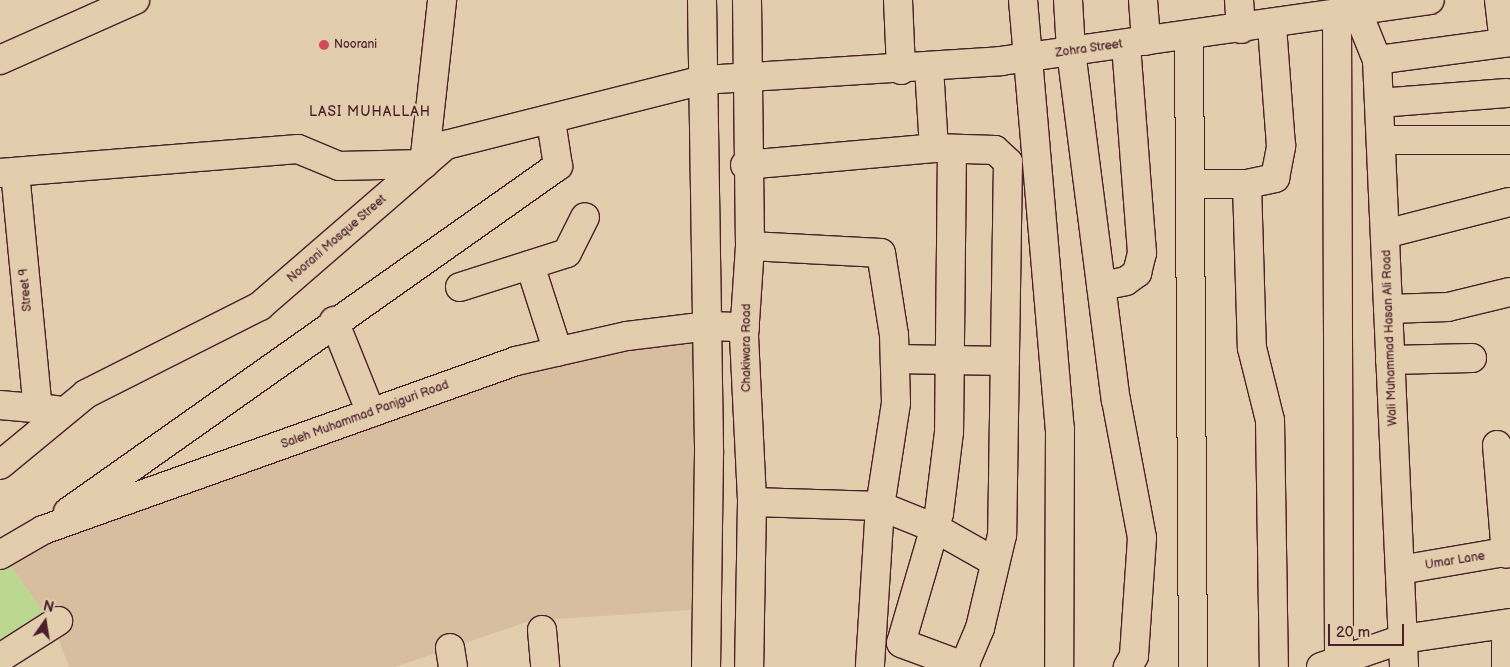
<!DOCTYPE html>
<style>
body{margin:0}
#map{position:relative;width:1510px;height:667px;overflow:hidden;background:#e2cdac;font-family:"Balsamiq Sans",sans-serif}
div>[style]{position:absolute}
.built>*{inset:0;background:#d6be9e}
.green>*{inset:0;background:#bcd890}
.roads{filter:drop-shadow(1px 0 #4a1f2b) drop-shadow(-1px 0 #4a1f2b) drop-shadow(0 1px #4a1f2b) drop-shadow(0 -1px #4a1f2b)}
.minor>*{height:28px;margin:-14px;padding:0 14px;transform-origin:14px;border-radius:14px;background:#e2cdac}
.major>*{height:28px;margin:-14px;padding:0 14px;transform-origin:14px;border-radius:14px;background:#e2cdac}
.dots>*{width:14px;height:14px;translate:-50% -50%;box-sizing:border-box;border:2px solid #e2cdac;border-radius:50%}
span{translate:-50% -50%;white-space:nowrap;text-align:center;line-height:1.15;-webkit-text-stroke:4.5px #e2cdac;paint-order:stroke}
.poi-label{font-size:12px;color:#4a1f2b}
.left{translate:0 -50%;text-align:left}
.street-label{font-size:12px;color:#4a1f2b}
.neighbourhood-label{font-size:14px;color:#4a1f2b;letter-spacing:1px}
.north{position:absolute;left:20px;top:597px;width:50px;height:50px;-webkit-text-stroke:4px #e2cdac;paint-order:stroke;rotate:13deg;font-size:14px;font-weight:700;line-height:20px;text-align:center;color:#4a1f2b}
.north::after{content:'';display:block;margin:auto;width:18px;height:22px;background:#4a1f2b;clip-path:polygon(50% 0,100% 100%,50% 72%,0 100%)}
.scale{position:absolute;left:1328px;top:624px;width:76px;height:22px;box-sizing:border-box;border:2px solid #4a1f2b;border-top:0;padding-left:6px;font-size:15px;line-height:18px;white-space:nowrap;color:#4a1f2b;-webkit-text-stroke:4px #e2cdac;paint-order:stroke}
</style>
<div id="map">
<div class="built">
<i style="clip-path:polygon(721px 330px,718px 608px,529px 621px,395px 667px,69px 667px,54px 627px,2px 554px,516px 361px)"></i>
</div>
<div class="green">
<i style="clip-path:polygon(2px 554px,54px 627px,0 659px,0 555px)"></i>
</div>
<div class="roads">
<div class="minor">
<i style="left:898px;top:0;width:70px;rotate:87.5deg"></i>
<i style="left:1023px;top:0;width:431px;rotate:85.1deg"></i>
<i style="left:1060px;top:429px;width:238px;rotate:90.2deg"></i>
<i style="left:1068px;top:0;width:51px;rotate:86.6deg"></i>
<i style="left:1071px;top:51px;width:352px;rotate:82.7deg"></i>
<i style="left:1116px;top:400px;width:140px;rotate:79.3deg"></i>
<i style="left:1142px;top:538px;width:118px;rotate:93.9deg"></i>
<i style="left:1134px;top:656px;width:13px;rotate:119deg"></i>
<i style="left:1143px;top:0;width:41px;rotate:85.8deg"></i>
<i style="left:1239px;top:0;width:29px;rotate:86deg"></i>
<i style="left:1499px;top:0;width:43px;rotate:83.4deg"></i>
<i style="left:1358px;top:13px;width:51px;rotate:68deg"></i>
<i style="left:1377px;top:60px;width:608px;rotate:87.45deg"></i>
<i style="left:1337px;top:16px;width:643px;rotate:89.82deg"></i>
<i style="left:1189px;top:36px;width:631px;rotate:89.64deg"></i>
<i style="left:0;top:60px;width:148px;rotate:-24deg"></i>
<i style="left:1377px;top:60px;width:134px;rotate:-7.7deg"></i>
<i style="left:929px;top:67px;width:81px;rotate:86.5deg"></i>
<i style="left:1379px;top:103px;width:128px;rotate:-4.5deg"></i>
<i style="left:1381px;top:140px;width:129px"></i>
<i style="left:952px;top:149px;width:283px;rotate:90.6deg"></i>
<i style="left:949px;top:432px;width:82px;rotate:97deg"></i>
<i style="left:939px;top:513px;width:135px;rotate:106.3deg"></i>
<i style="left:901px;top:643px;width:69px;rotate:20.3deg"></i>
<i style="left:745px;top:165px;width:190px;rotate:-5.1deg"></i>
<i style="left:934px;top:148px;width:61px;rotate:1.9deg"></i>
<i style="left:995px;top:150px;width:18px;rotate:43deg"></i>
<i style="left:1008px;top:162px;width:373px;rotate:90.9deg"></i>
<i style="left:1002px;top:535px;width:96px;rotate:103.3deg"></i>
<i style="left:980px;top:628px;width:41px;rotate:112.8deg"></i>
<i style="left:15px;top:172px;width:238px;rotate:84.5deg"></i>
<i style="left:0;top:173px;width:299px;rotate:-4.6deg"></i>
<i style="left:298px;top:149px;width:44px;rotate:22.5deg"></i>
<i style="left:339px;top:166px;width:85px;rotate:-1.3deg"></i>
<i style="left:424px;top:164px;width:165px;rotate:-83.7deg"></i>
<i style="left:1193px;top:184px;width:54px"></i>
<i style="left:1247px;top:184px;width:29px;rotate:-12deg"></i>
<i style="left:1275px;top:178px;width:33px;rotate:-79deg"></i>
<i style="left:1281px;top:146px;width:121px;rotate:-94.3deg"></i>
<i style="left:1247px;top:184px;width:164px;rotate:88.3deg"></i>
<i style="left:1252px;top:348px;width:74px;rotate:76deg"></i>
<i style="left:1270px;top:420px;width:247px;rotate:89.1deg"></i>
<i style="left:1385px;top:234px;width:129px;rotate:-14.4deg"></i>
<i style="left:750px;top:246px;width:131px;rotate:3.1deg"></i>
<i style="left:881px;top:253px;width:83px;rotate:81deg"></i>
<i style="left:894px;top:335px;width:68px;rotate:88.3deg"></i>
<i style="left:896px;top:403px;width:104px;rotate:98.8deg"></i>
<i style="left:880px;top:506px;width:161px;rotate:93.6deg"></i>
<i style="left:530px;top:265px;width:91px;rotate:72.2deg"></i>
<i style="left:1101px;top:286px;width:25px;rotate:-11deg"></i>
<i style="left:1126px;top:281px;width:14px;rotate:-36deg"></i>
<i style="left:1137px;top:273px;width:21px;rotate:-76deg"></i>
<i style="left:1142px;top:253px;width:210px;rotate:-94.4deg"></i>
<i style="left:460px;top:287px;width:112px;rotate:-17.6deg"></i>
<i style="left:567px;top:253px;width:40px;rotate:-63.4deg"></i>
<i style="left:1388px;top:309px;width:60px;rotate:-1.9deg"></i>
<i style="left:1448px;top:307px;width:64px;rotate:-13.6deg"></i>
<i style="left:334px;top:321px;width:99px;rotate:68.1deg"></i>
<i style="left:895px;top:359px;width:110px;rotate:1deg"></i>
<i style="left:1390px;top:360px;width:82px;rotate:-1.4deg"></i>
<i style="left:0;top:405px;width:56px;rotate:5.1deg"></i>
<i style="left:1497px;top:445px;width:109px;rotate:85.3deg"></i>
<i style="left:0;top:465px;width:112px;rotate:-39.5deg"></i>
<i style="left:86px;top:394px;width:195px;rotate:-26.8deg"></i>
<i style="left:260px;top:306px;width:246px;rotate:-40.9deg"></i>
<i style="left:446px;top:145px;width:265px;rotate:-14.2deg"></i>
<i style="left:703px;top:80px;width:299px;rotate:-3.6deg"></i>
<i style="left:1001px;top:61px;width:433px;rotate:-8.1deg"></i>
<i style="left:752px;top:502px;width:128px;rotate:1.8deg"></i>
<i style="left:880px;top:506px;width:59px;rotate:21.8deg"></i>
<i style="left:935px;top:528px;width:69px;rotate:29.5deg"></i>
<i style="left:68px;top:512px;width:600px;rotate:-35.23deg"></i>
<i style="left:558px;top:166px;width:46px;rotate:-98.8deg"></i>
<i style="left:0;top:555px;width:50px;rotate:-30.2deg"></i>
<i style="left:43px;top:530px;width:502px;rotate:-19.66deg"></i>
<i style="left:516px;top:361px;width:114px;rotate:-12.7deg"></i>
<i style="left:627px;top:336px;width:82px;rotate:-7deg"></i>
<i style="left:708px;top:326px;width:37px;rotate:2deg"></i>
<i style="left:1400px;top:570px;width:112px;rotate:-9.8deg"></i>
<i style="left:1506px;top:624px;width:43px;rotate:90deg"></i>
<i style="left:542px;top:630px;width:37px;rotate:85deg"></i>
<i style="left:450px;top:648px;width:19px;rotate:81deg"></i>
<i style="left:0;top:658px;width:69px;rotate:-32.5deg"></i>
<i style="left:1321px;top:667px;width:87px;rotate:-18.9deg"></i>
<i style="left:1403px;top:639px;width:108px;rotate:-8.5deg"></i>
</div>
<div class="major">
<i style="left:702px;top:0;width:454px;rotate:89.1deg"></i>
<i style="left:709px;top:454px;width:213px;rotate:90.8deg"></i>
<i style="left:747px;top:0;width:246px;rotate:89.3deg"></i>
<i style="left:750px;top:246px;width:90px;rotate:93.8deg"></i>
<i style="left:744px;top:336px;width:166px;rotate:87.2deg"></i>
<i style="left:752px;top:502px;width:165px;rotate:91deg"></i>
</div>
</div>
<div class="dots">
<i style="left:324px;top:45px;background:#d1495b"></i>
</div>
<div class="poi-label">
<span class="left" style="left:334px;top:45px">Noorani</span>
</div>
<div class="street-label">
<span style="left:1089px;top:49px;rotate:-8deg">Zohra Street</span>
<span style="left:337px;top:239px;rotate:-41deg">Noorani Mosque Street</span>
<span style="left:26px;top:290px;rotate:-95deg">Street 9</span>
<span style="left:1390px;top:338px;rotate:-92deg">Wali Muhammad Hasan Ali Road</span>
<span style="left:747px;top:348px;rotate:-90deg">Chakiwara Road</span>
<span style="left:365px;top:415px;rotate:-20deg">Saleh Muhammad Panjguri Road</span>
<span style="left:1455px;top:561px;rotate:-9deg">Umar Lane</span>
</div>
<div class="neighbourhood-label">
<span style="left:370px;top:112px">LASI MUHALLAH</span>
</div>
<div class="north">N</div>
<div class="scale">20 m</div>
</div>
